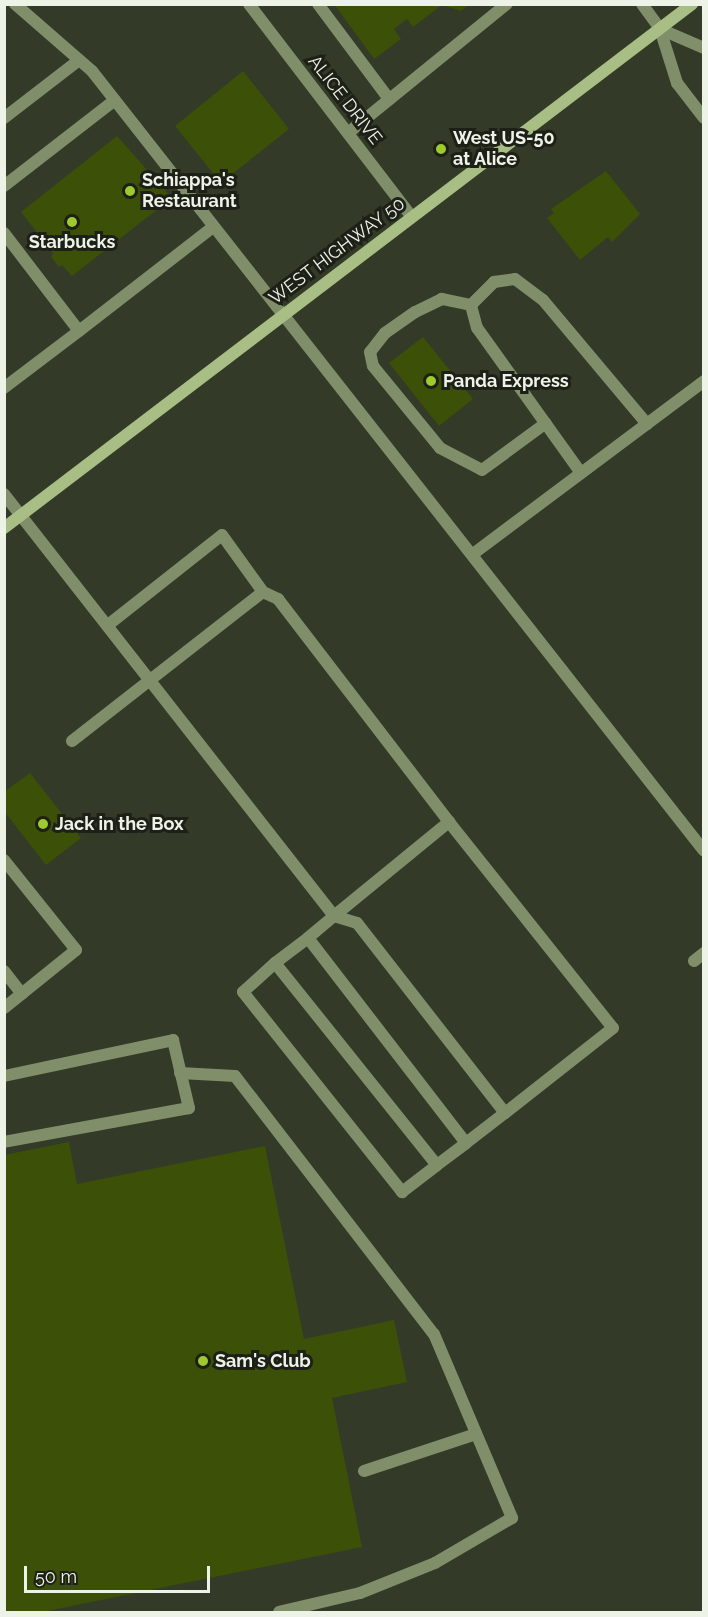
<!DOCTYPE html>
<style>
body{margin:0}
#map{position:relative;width:708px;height:1617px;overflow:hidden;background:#333a27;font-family:Raleway,sans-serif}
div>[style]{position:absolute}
.building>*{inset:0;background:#3c5008}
.lane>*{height:12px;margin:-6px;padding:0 6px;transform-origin:6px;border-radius:6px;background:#808e6a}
.street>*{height:12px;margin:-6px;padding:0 6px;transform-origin:6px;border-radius:6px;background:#808e6a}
.secondary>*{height:12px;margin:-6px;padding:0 6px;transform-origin:6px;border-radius:6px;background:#a9be85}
.dots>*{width:16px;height:16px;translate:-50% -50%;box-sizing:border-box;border:3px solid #1d2017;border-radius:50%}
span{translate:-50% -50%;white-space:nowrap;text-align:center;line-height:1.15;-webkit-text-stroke:6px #1d2017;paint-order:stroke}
.street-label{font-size:18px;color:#eef3e7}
.poi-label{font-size:18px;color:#eef3e7;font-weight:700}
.left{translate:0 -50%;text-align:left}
.frame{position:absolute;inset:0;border:6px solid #eef3e7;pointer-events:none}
.scale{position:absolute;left:24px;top:1566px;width:186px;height:27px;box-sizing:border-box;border:3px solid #eef3e7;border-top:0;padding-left:8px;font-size:18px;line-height:21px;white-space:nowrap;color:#eef3e7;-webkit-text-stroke:4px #1d2017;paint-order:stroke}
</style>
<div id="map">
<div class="building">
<i style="clip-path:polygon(334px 4px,470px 4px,461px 11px,442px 5px,413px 27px,407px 19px,394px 29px,401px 39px,374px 59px)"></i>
<i style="clip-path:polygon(243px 71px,289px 129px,221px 183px,175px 126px)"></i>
<i style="clip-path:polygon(117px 136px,172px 198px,72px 276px,62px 265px,59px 267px,51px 257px,53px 253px,21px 212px)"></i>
<i style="clip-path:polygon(606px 171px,640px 214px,612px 242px,608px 237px,580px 260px,547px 218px,554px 213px,551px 209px)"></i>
<i style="clip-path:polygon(423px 337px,473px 399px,439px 426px,389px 363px)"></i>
<i style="clip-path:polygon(30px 773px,81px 838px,46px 865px,4px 811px,4px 792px)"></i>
<i style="clip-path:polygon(69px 1142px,77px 1184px,265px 1146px,304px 1339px,394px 1320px,407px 1382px,332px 1398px,362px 1547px,42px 1612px,4px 1612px,4px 1155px)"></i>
</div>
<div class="lane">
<i style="left:15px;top:4px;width:102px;rotate:41deg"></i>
<i style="left:92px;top:71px;width:991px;rotate:51.88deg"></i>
<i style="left:318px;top:4px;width:119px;rotate:53.2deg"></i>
<i style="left:660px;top:29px;width:57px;rotate:72.5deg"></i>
<i style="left:677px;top:83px;width:44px;rotate:52.4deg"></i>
<i style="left:660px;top:29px;width:48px;rotate:23.4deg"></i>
<i style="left:4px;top:118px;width:95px;rotate:-37.7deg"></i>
<i style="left:348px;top:133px;width:205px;rotate:-39.1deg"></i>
<i style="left:4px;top:186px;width:140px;rotate:-37.8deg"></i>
<i style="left:4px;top:233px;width:123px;rotate:52.6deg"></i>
<i style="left:79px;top:331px;width:94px;rotate:142.8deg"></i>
<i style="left:471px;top:305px;width:30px;rotate:-168deg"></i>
<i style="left:442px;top:299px;width:30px;rotate:154deg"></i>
<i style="left:415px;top:312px;width:37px;rotate:145deg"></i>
<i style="left:385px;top:333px;width:24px;rotate:128deg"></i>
<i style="left:370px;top:352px;width:14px;rotate:78deg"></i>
<i style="left:373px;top:366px;width:106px;rotate:50.7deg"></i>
<i style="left:440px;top:448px;width:47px;rotate:27.6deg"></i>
<i style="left:482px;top:470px;width:79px;rotate:-36.3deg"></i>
<i style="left:79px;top:331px;width:170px;rotate:-37.8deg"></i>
<i style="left:581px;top:473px;width:178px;rotate:-125.6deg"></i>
<i style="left:477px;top:328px;width:24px;rotate:-105deg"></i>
<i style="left:471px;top:305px;width:33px;rotate:-45deg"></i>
<i style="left:494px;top:282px;width:21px;rotate:-8deg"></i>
<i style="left:515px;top:279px;width:35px;rotate:37deg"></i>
<i style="left:543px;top:300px;width:162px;rotate:50deg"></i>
<i style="left:4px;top:494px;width:536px;rotate:51.97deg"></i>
<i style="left:334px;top:916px;width:149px;rotate:-39.3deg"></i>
<i style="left:449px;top:822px;width:263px;rotate:51.5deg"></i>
<i style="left:613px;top:1028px;width:137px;rotate:141.8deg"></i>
<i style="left:505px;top:1113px;width:241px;rotate:-127.9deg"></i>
<i style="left:357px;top:923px;width:24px;rotate:-163deg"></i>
<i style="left:334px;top:916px;width:34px;rotate:140deg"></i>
<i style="left:308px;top:938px;width:259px;rotate:52.4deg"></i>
<i style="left:466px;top:1143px;width:49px;rotate:-37.6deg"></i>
<i style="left:473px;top:554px;width:289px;rotate:-36.8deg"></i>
<i style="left:108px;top:625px;width:145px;rotate:-38.3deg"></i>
<i style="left:222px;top:535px;width:70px;rotate:54.3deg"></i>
<i style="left:263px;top:592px;width:17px;rotate:25deg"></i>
<i style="left:278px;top:599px;width:281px;rotate:52.5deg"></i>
<i style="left:72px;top:741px;width:242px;rotate:-38deg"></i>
<i style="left:4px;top:860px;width:115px;rotate:51.3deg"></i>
<i style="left:76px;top:950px;width:92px;rotate:141.1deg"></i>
<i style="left:308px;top:938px;width:41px;rotate:142.9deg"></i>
<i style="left:275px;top:963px;width:259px;rotate:51.3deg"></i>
<i style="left:437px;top:1165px;width:36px;rotate:-37deg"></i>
<i style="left:694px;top:961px;width:13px;rotate:-39deg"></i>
<i style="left:275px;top:963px;width:43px;rotate:137.8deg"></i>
<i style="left:243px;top:992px;width:256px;rotate:51.5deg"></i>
<i style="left:402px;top:1192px;width:44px;rotate:-37.6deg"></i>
<i style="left:4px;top:971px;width:29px;rotate:52deg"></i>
<i style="left:180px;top:1073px;width:55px;rotate:3.1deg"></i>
<i style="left:235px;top:1076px;width:326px;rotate:52.4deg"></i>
<i style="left:434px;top:1334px;width:200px;rotate:67deg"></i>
<i style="left:512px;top:1518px;width:89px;rotate:149.7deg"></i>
<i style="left:435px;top:1563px;width:81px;rotate:158.2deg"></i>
<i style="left:360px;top:1593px;width:83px;rotate:166.8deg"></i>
<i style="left:4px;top:1076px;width:173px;rotate:-12deg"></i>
<i style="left:173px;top:1040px;width:70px;rotate:76.8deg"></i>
<i style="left:189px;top:1108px;width:188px;rotate:169.6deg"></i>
<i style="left:364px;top:1471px;width:118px;rotate:-18.3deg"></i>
</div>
<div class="street">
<i style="left:249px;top:4px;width:268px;rotate:52.6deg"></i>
<i style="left:642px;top:4px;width:31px;rotate:54deg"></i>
</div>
<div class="secondary">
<i style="left:4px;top:528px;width:865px;rotate:-37.29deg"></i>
</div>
<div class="dots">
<i style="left:441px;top:149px;background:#9dca2f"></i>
<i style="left:130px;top:191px;background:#9dca2f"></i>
<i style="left:72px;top:222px;background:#9dca2f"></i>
<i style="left:431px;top:381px;background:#9dca2f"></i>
<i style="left:43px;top:824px;background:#9dca2f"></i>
<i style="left:203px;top:1361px;background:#9dca2f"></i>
</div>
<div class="street-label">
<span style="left:345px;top:100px;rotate:52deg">ALICE DRIVE</span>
<span style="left:337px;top:251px;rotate:-37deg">WEST HIGHWAY 50</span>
</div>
<div class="poi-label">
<span class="left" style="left:453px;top:149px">West US-50<br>at Alice</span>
<span class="left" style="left:142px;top:191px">Schiappa's<br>Restaurant</span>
<span style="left:72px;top:242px">Starbucks</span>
<span class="left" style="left:443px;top:381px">Panda Express</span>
<span class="left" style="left:55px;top:824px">Jack in the Box</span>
<span class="left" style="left:215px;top:1361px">Sam's Club</span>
</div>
<div class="frame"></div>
<div class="scale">50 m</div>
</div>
